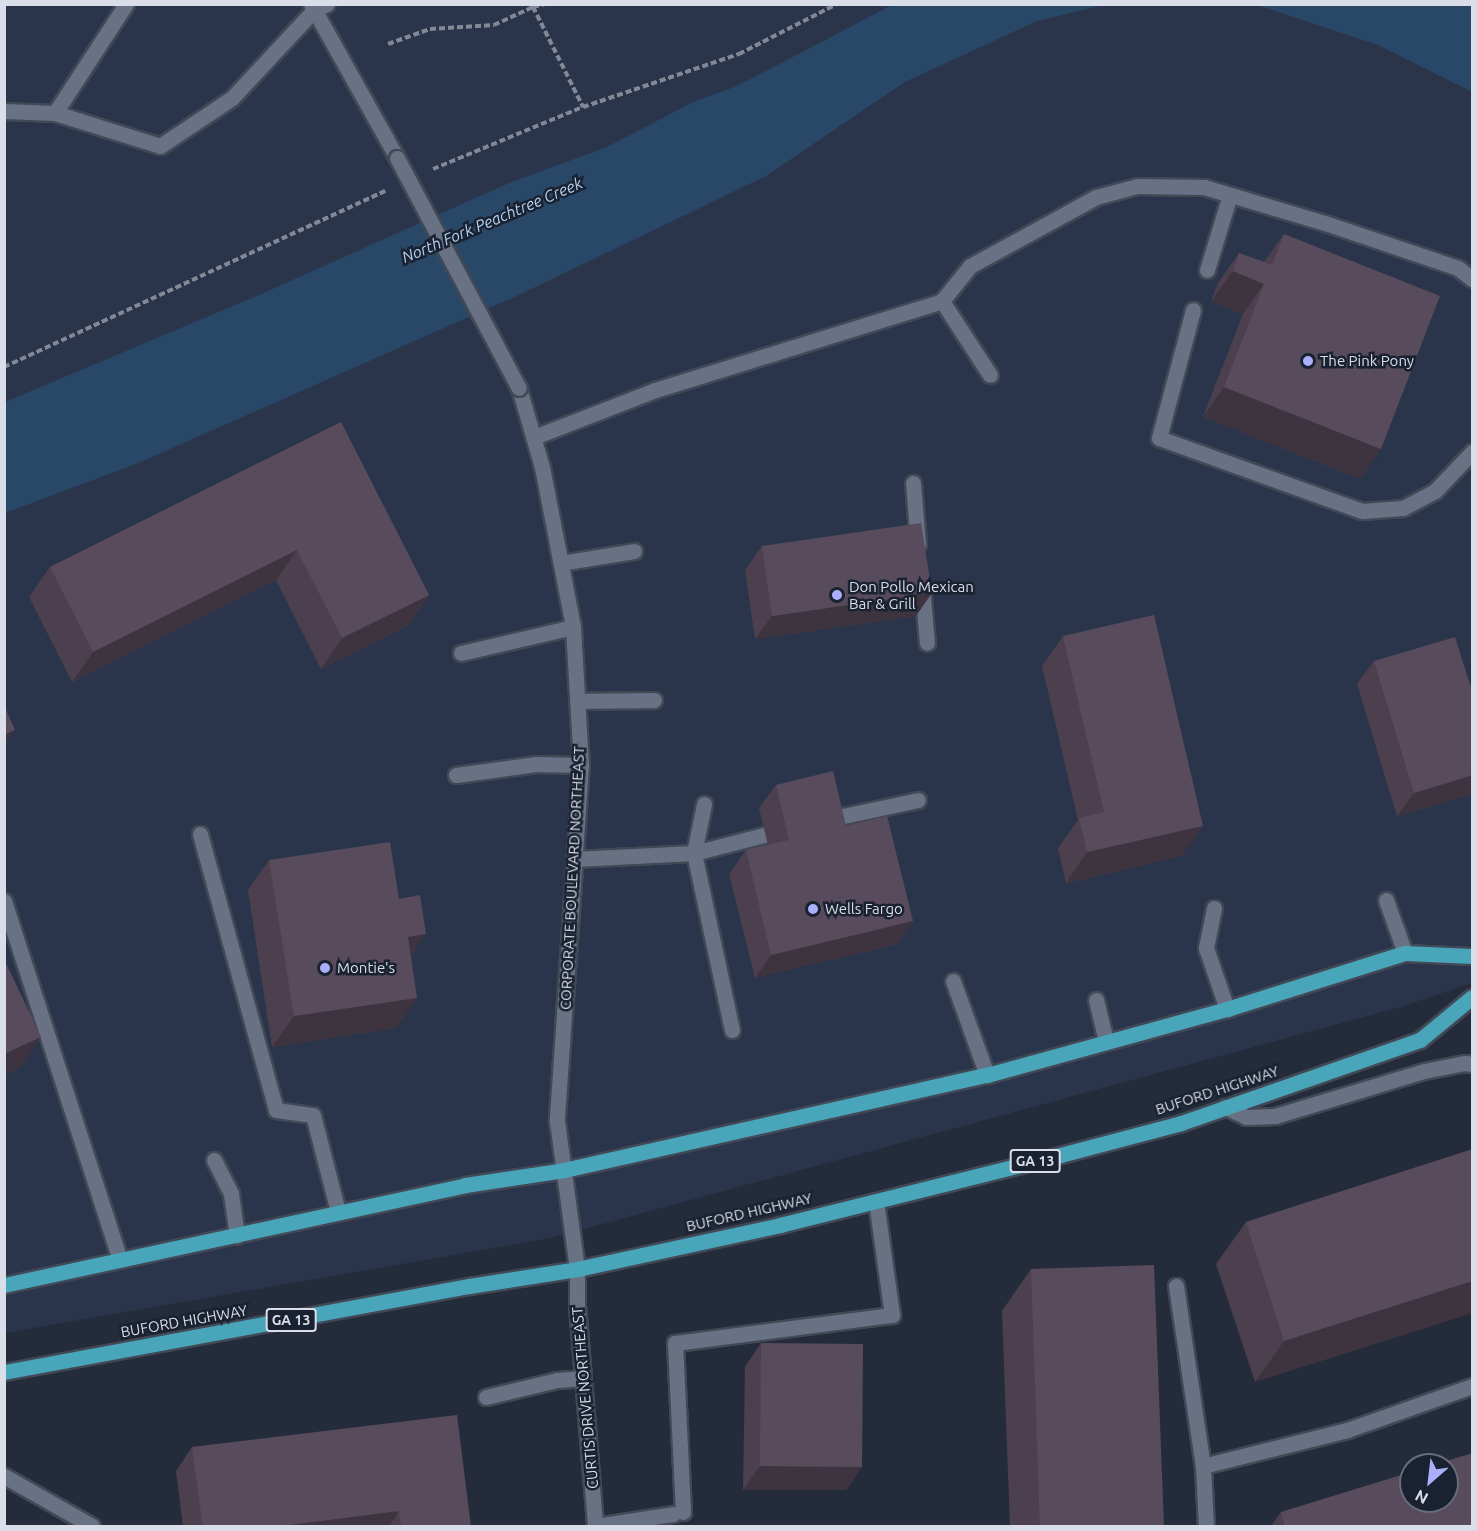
<!DOCTYPE html>
<style>
body{margin:0}
#map{position:relative;width:1477px;height:1531px;overflow:hidden;background:#242c3b;font-family:Ubuntu,sans-serif}
div>[style]{position:absolute}
.built>*{inset:0;background:#2a354b}
.water>*{inset:0;background:#294767}
.path>*{height:4px;margin-top:-2px;transform-origin:0;background:repeating-linear-gradient(90deg,#828895 0 6px,transparent 0 9px)}
.roads{filter:drop-shadow(2px 0 #424956) drop-shadow(-2px 0 #424956) drop-shadow(0 2px #424956) drop-shadow(0 -2px #424956)}
.service>*{height:15px;margin:-7.5px;padding:0 7.5px;transform-origin:7.5px;border-radius:7.5px;background:#697285}
.minor>*{height:15px;margin:-7.5px;padding:0 7.5px;transform-origin:7.5px;border-radius:7.5px;background:#697285}
.primary>*{height:15px;margin:-7.5px;padding:0 7.5px;transform-origin:7.5px;border-radius:7.5px;background:#49a5ba}
.bridges{filter:drop-shadow(2px 0 #424956) drop-shadow(-2px 0 #424956) drop-shadow(0 2px #424956) drop-shadow(0 -2px #424956)}
.minor-bridge>*{height:15px;margin:-7.5px;padding:0 7.5px;transform-origin:7.5px;border-radius:7.5px;background:#697285}
.wall>*{inset:0;background:#4c404f}
.shaded-wall>*{inset:0;background:#3e3440}
.building>*{inset:0;background:#584b5c}
.dots>*{width:16px;height:16px;translate:-50% -50%;box-sizing:border-box;border:3px solid #1a2231;border-radius:50%}
span{translate:-50% -50%;white-space:nowrap;text-align:center;line-height:1.15;-webkit-text-stroke:5px #1a2231;paint-order:stroke}
.shield-label span{padding:2px 4px;background:#1a2231;border:2px solid;border-radius:4px;-webkit-text-stroke-width:0}
.shield-label{font-size:14px;color:#d9dee9;font-weight:700}
.poi-label{font-size:15px;color:#d9dee9}
.left{translate:0 -50%;text-align:left}
.street-label{font-size:15px;color:#d9dee9}
.water-label{font-size:16px;color:#b3d2f4;font-style:italic}
.frame{position:absolute;inset:0;border:6px solid #d9dee9;pointer-events:none}
.north{position:absolute;left:1399px;top:1453px;width:60px;height:60px;box-sizing:border-box;background:#1a2231;border:2px solid #666d7b;border-radius:50%;rotate:208deg;font-size:16px;font-weight:700;line-height:24px;text-align:center;color:#d9dee9}
.north::after{content:'';display:block;margin:auto;width:21px;height:27px;background:#abaffb;clip-path:polygon(50% 0,100% 100%,50% 72%,0 100%)}
</style>
<div id="map">
<div class="built">
<i style="clip-path:polygon(5px 5px,1472px 5px,1472px 983px,1397px 1008px,551px 1238px,5px 1333px)"></i>
</div>
<div class="water">
<i style="clip-path:polygon(892px 5px,1104px 5px,1037px 21px,905px 82px,766px 176px,521px 294px,136px 464px,5px 513px,5px 402px,259px 295px,509px 183px,607px 147px,693px 102px,737px 86px)"></i>
<i style="clip-path:polygon(1257px 5px,1469px 5px,1472px 6px,1472px 92px,1378px 45px)"></i>
</div>
<div class="path">
<i style="left:531px;top:4px;width:4px;rotate:56deg"></i>
<i style="left:533px;top:7px;width:12px;rotate:-14deg"></i>
<i style="left:388px;top:44px;width:45px;rotate:-19.7deg"></i>
<i style="left:430px;top:29px;width:64px;rotate:-3.6deg"></i>
<i style="left:494px;top:25px;width:43px;rotate:-24.8deg"></i>
<i style="left:533px;top:7px;width:112px;rotate:63.4deg"></i>
<i style="left:433px;top:169px;width:162px;rotate:-22.5deg"></i>
<i style="left:583px;top:107px;width:165px;rotate:-18.8deg"></i>
<i style="left:739px;top:54px;width:110px;rotate:-27deg"></i>
<i style="left:4px;top:367px;width:420px;rotate:-24.8deg"></i>
</div>
<div class="roads">
<div class="service">
<i style="left:126px;top:4px;width:130px;rotate:123.1deg"></i>
<i style="left:55px;top:113px;width:110px;rotate:17.4deg"></i>
<i style="left:160px;top:146px;width:87px;rotate:-33.7deg"></i>
<i style="left:232px;top:98px;width:120px;rotate:-47deg"></i>
<i style="left:314px;top:10px;width:14px;rotate:-25deg"></i>
<i style="left:4px;top:111px;width:51px;rotate:2.2deg"></i>
<i style="left:1207px;top:270px;width:78px;rotate:-73deg"></i>
<i style="left:942px;top:301px;width:88px;rotate:57deg"></i>
<i style="left:1193px;top:310px;width:132px;rotate:104.9deg"></i>
<i style="left:1159px;top:438px;width:216px;rotate:19.8deg"></i>
<i style="left:1362px;top:511px;width:41px;rotate:-4.2deg"></i>
<i style="left:1403px;top:508px;width:36px;rotate:-28deg"></i>
<i style="left:1435px;top:491px;width:54px;rotate:-46.5deg"></i>
<i style="left:534px;top:437px;width:130px;rotate:-21.2deg"></i>
<i style="left:655px;top:390px;width:300px;rotate:-17.2deg"></i>
<i style="left:942px;top:301px;width:45px;rotate:-51.3deg"></i>
<i style="left:970px;top:266px;width:144px;rotate:-28.7deg"></i>
<i style="left:1096px;top:197px;width:42px;rotate:-15deg"></i>
<i style="left:1137px;top:186px;width:67px;rotate:0.9deg"></i>
<i style="left:1204px;top:187px;width:129px;rotate:16.6deg"></i>
<i style="left:1328px;top:224px;width:137px;rotate:18.7deg"></i>
<i style="left:1458px;top:268px;width:18px;rotate:38deg"></i>
<i style="left:913px;top:483px;width:61px;rotate:85.3deg"></i>
<i style="left:561px;top:563px;width:74px;rotate:-9.3deg"></i>
<i style="left:922px;top:586px;width:57px;rotate:85deg"></i>
<i style="left:461px;top:653px;width:115px;rotate:-13.1deg"></i>
<i style="left:577px;top:701px;width:77px;rotate:-0.7deg"></i>
<i style="left:456px;top:775px;width:81px;rotate:-7.8deg"></i>
<i style="left:536px;top:764px;width:45px;rotate:1.3deg"></i>
<i style="left:704px;top:804px;width:50px;rotate:101.5deg"></i>
<i style="left:694px;top:853px;width:181px;rotate:77.9deg"></i>
<i style="left:824px;top:820px;width:96px;rotate:-12deg"></i>
<i style="left:200px;top:834px;width:286px;rotate:74.6deg"></i>
<i style="left:276px;top:1110px;width:37px;rotate:8deg"></i>
<i style="left:313px;top:1115px;width:100px;rotate:75.5deg"></i>
<i style="left:574px;top:859px;width:120px;rotate:-2.9deg"></i>
<i style="left:694px;top:853px;width:72px;rotate:-14.4deg"></i>
<i style="left:1386px;top:900px;width:56px;rotate:70.3deg"></i>
<i style="left:4px;top:901px;width:377px;rotate:72.1deg"></i>
<i style="left:1214px;top:908px;width:41px;rotate:101.3deg"></i>
<i style="left:1206px;top:948px;width:65px;rotate:71deg"></i>
<i style="left:953px;top:981px;width:100px;rotate:70.1deg"></i>
<i style="left:1096px;top:1000px;width:42px;rotate:76.3deg"></i>
<i style="left:1225px;top:1107px;width:23px;rotate:25deg"></i>
<i style="left:1246px;top:1117px;width:29px;rotate:-2deg"></i>
<i style="left:1275px;top:1116px;width:156px;rotate:-16.8deg"></i>
<i style="left:1424px;top:1071px;width:42px;rotate:-11deg"></i>
<i style="left:1465px;top:1063px;width:7px;rotate:8deg"></i>
<i style="left:214px;top:1160px;width:38px;rotate:63deg"></i>
<i style="left:231px;top:1194px;width:42px;rotate:81.9deg"></i>
<i style="left:486px;top:1397px;width:73px;rotate:-13.5deg"></i>
<i style="left:557px;top:1380px;width:26px;rotate:-4deg"></i>
<i style="left:4px;top:1476px;width:101px;rotate:29.6deg"></i>
<i style="left:683px;top:1512px;width:169px;rotate:-92.7deg"></i>
<i style="left:675px;top:1343px;width:219px;rotate:-7.4deg"></i>
<i style="left:892px;top:1315px;width:115px;rotate:-98deg"></i>
<i style="left:595px;top:1526px;width:79px;rotate:-8.7deg"></i>
</div>
<div class="minor">
<i style="left:311px;top:4px;width:176px;rotate:60.8deg"></i>
<i style="left:519px;top:388px;width:82px;rotate:73.8deg"></i>
<i style="left:542px;top:467px;width:163px;rotate:79deg"></i>
<i style="left:573px;top:627px;width:138px;rotate:86.7deg"></i>
<i style="left:581px;top:765px;width:357px;rotate:93.9deg"></i>
<i style="left:557px;top:1121px;width:149px;rotate:82.3deg"></i>
<i style="left:577px;top:1269px;width:36px;rotate:90deg"></i>
<i style="left:577px;top:1305px;width:222px;rotate:85.3deg"></i>
<i style="left:1176px;top:1286px;width:182px;rotate:81.5deg"></i>
<i style="left:1206px;top:1526px;width:60px;rotate:-92.9deg"></i>
<i style="left:1203px;top:1466px;width:148px;rotate:-14deg"></i>
<i style="left:1347px;top:1430px;width:133px;rotate:-19.4deg"></i>
</div>
<div class="primary">
<i style="left:4px;top:1285px;width:472px;rotate:-12.2deg"></i>
<i style="left:465px;top:1185px;width:100px;rotate:-8.6deg"></i>
<i style="left:564px;top:1170px;width:434px;rotate:-12.7deg"></i>
<i style="left:987px;top:1075px;width:249px;rotate:-15.4deg"></i>
<i style="left:1227px;top:1009px;width:187px;rotate:-17.5deg"></i>
<i style="left:1405px;top:953px;width:67px;rotate:2.6deg"></i>
<i style="left:4px;top:1372px;width:473px;rotate:-10.5deg"></i>
<i style="left:469px;top:1286px;width:109px;rotate:-8.9deg"></i>
<i style="left:577px;top:1269px;width:208px;rotate:-12.2deg"></i>
<i style="left:780px;top:1225px;width:289px;rotate:-14deg"></i>
<i style="left:1060px;top:1155px;width:125px;rotate:-14.8deg"></i>
<i style="left:1181px;top:1123px;width:253px;rotate:-19.2deg"></i>
<i style="left:1420px;top:1040px;width:67px;rotate:-39.6deg"></i>
</div>
</div>
<div class="bridges">
<div class="minor-bridge">
<i style="left:397px;top:158px;width:260px;rotate:62.1deg"></i>
</div>
</div>
<div class="wall">
<i style="clip-path:polygon(1284px 234px,1381px 449px,1360px 479px,1203px 417px,1243px 314px,1211px 301px,1218px 283px,1239px 253px,1264px 262px)"></i>
<i style="clip-path:polygon(341px 422px,429px 595px,408px 625px,321px 669px,276px 580px,72px 682px,29px 597px,50px 567px)"></i>
<i style="clip-path:polygon(762px 546px,916px 616px,755px 639px,745px 570px)"></i>
<i style="clip-path:polygon(1063px 636px,1182px 856px,1066px 883px,1058px 848px,1078px 820px,1042px 666px)"></i>
<i style="clip-path:polygon(1374px 661px,1473px 794px,1397px 816px,1357px 684px)"></i>
<i style="clip-path:polygon(776px 785px,846px 826px,897px 944px,755px 978px,729px 874px,746px 850px,768px 845px,759px 808px)"></i>
<i style="clip-path:polygon(269px 860px,399px 899px,411px 957px,396px 1028px,272px 1047px,248px 890px)"></i>
<i style="clip-path:polygon(1473px 1149px,1255px 1382px,1216px 1264px,1246px 1222px)"></i>
<i style="clip-path:polygon(1031px 1269px,1164px 1527px,1010px 1527px,1002px 1311px)"></i>
<i style="clip-path:polygon(761px 1343px,862px 1467px,846px 1490px,743px 1490px,745px 1367px)"></i>
<i style="clip-path:polygon(192px 1447px,471px 1527px,183px 1527px,176px 1471px)"></i>
<i style="clip-path:polygon(1281px 1512px,1473px 1527px,1270px 1527px)"></i>
</div>
<div class="shaded-wall">
<i style="clip-path:polygon(1233px 271px,1264px 284px,1243px 314px,1211px 301px)"></i>
<i style="clip-path:polygon(1224px 387px,1381px 449px,1360px 479px,1203px 417px)"></i>
<i style="clip-path:polygon(297px 550px,276px 580px,72px 682px,93px 652px)"></i>
<i style="clip-path:polygon(932px 593px,916px 616px,755px 639px,772px 616px)"></i>
<i style="clip-path:polygon(429px 595px,408px 625px,321px 669px,342px 638px)"></i>
<i style="clip-path:polygon(15px 730px,4px 745px,4px 735px)"></i>
<i style="clip-path:polygon(1473px 775px,1473px 794px,1397px 816px,1414px 793px)"></i>
<i style="clip-path:polygon(1203px 826px,1182px 856px,1066px 883px,1087px 852px)"></i>
<i style="clip-path:polygon(913px 921px,897px 944px,755px 978px,771px 955px)"></i>
<i style="clip-path:polygon(426px 934px,405px 965px,408px 937px)"></i>
<i style="clip-path:polygon(417px 998px,396px 1028px,272px 1047px,294px 1016px)"></i>
<i style="clip-path:polygon(41px 1037px,20px 1068px,4px 1075px,4px 1054px)"></i>
<i style="clip-path:polygon(1473px 1281px,1473px 1313px,1255px 1382px,1284px 1341px)"></i>
<i style="clip-path:polygon(760px 1466px,862px 1467px,846px 1490px,743px 1490px)"></i>
<i style="clip-path:polygon(399px 1511px,389px 1527px,273px 1527px)"></i>
</div>
<div class="building">
<i style="clip-path:polygon(1284px 234px,1440px 296px,1381px 449px,1224px 387px,1264px 284px,1233px 271px,1239px 253px,1272px 265px)"></i>
<i style="clip-path:polygon(341px 422px,429px 595px,342px 638px,297px 550px,93px 652px,50px 567px)"></i>
<i style="clip-path:polygon(921px 523px,932px 593px,772px 616px,762px 546px)"></i>
<i style="clip-path:polygon(1154px 615px,1203px 826px,1087px 852px,1079px 818px,1104px 812px,1063px 636px)"></i>
<i style="clip-path:polygon(1455px 637px,1473px 694px,1473px 775px,1414px 793px,1374px 661px)"></i>
<i style="clip-path:polygon(4px 705px,15px 730px,4px 735px)"></i>
<i style="clip-path:polygon(833px 771px,846px 826px,887px 816px,913px 921px,771px 955px,746px 850px,789px 840px,776px 785px)"></i>
<i style="clip-path:polygon(390px 842px,399px 899px,420px 895px,426px 934px,408px 937px,417px 998px,294px 1016px,269px 860px)"></i>
<i style="clip-path:polygon(4px 959px,41px 1037px,4px 1054px)"></i>
<i style="clip-path:polygon(1473px 1149px,1473px 1281px,1284px 1341px,1246px 1222px)"></i>
<i style="clip-path:polygon(1154px 1265px,1164px 1527px,1040px 1527px,1031px 1269px)"></i>
<i style="clip-path:polygon(761px 1343px,863px 1344px,862px 1467px,760px 1466px)"></i>
<i style="clip-path:polygon(457px 1415px,471px 1527px,401px 1527px,399px 1511px,273px 1527px,203px 1527px,192px 1447px)"></i>
<i style="clip-path:polygon(1473px 1453px,1473px 1527px,1285px 1527px,1281px 1512px,1411px 1472px,1411px 1501px,1447px 1501px,1447px 1465px,1433px 1465px)"></i>
</div>
<div class="dots">
<i style="left:1308px;top:361px;background:#abaffb"></i>
<i style="left:837px;top:595px;background:#abaffb"></i>
<i style="left:813px;top:909px;background:#abaffb"></i>
<i style="left:325px;top:968px;background:#abaffb"></i>
</div>
<div class="shield-label">
<span style="left:1035px;top:1161px">GA 13</span>
<span style="left:291px;top:1320px">GA 13</span>
</div>
<div class="poi-label">
<span class="left" style="left:1320px;top:361px">The Pink Pony</span>
<span class="left" style="left:849px;top:595px">Don Pollo Mexican<br>Bar &amp; Grill</span>
<span class="left" style="left:825px;top:909px">Wells Fargo</span>
<span class="left" style="left:337px;top:968px">Montie's</span>
</div>
<div class="street-label">
<span style="left:572px;top:878px;rotate:-87deg">CORPORATE BOULEVARD NORTHEAST</span>
<span style="left:1217px;top:1090px;rotate:-18deg">BUFORD HIGHWAY</span>
<span style="left:749px;top:1212px;rotate:-13deg">BUFORD HIGHWAY</span>
<span style="left:184px;top:1321px;rotate:-10deg">BUFORD HIGHWAY</span>
<span style="left:585px;top:1398px;rotate:-95deg">CURTIS DRIVE NORTHEAST</span>
</div>
<div class="water-label">
<span style="left:492px;top:220px;rotate:-23deg">North Fork Peachtree Creek</span>
</div>
<div class="frame"></div>
<div class="north">N</div>
</div>
